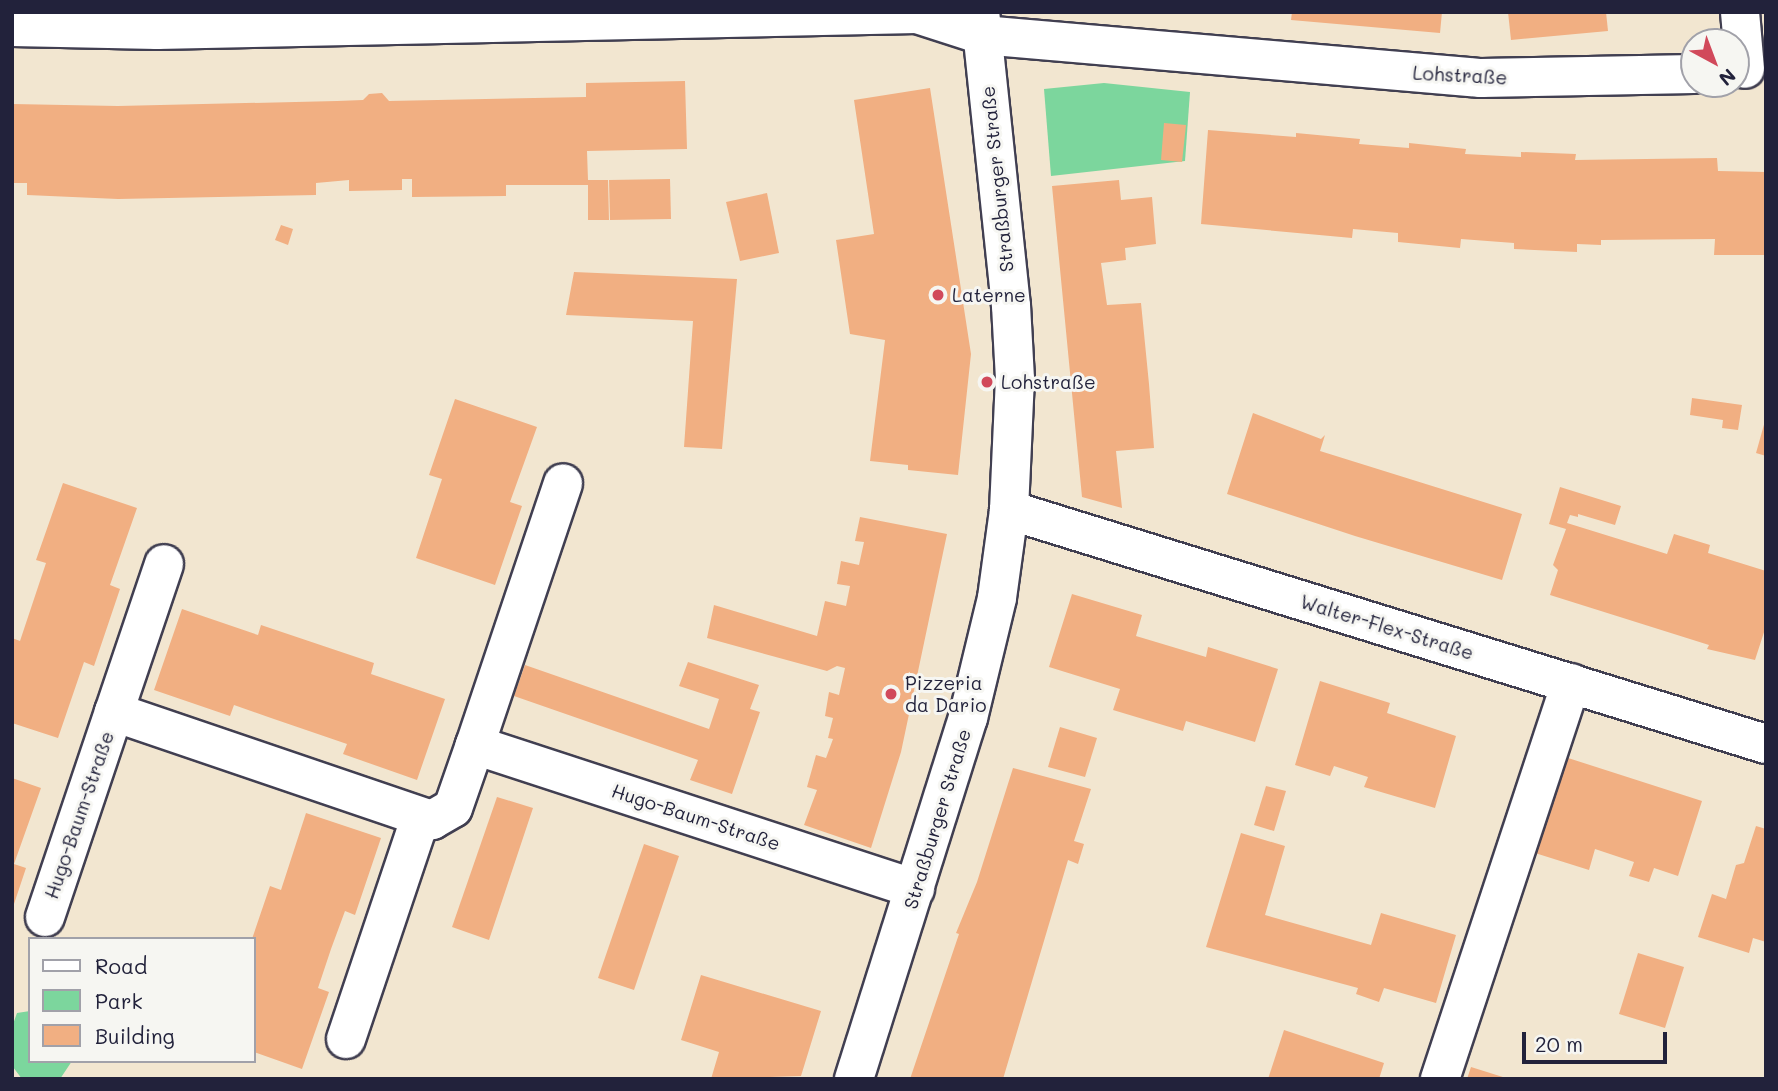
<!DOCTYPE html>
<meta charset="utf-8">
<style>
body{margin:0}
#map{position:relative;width:1778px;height:1091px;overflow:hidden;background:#f2e6d0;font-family:Mali,sans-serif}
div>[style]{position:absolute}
.green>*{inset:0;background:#7cd69d}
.building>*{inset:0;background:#f1af82}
.roads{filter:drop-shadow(2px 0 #413f51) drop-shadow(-2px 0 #413f51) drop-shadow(0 2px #413f51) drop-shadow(0 -2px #413f51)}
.minor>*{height:38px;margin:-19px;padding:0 19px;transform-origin:19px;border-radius:19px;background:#fff}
.dots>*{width:19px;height:19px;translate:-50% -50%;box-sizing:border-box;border:4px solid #f6f6f2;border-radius:50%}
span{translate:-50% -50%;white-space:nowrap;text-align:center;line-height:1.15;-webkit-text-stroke:6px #f6f6f2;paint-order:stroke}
.street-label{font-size:19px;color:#22223b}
.poi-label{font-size:19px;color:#22223b}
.left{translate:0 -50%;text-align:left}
.frame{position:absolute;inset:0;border:14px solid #22223b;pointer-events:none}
.legend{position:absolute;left:28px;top:937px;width:228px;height:126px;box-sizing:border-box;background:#f6f6f2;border:2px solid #a1a1a9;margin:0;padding:9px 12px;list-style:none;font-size:21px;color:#22223b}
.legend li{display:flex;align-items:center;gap:14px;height:35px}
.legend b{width:35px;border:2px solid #a1a1a9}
.north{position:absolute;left:1680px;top:28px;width:70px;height:70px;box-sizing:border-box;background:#f6f6f2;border:2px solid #a1a1a9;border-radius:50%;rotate:139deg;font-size:19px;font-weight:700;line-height:28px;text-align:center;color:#22223b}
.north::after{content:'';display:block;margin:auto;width:24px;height:32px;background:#d1495b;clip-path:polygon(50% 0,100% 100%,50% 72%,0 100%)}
.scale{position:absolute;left:1522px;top:1032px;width:145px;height:32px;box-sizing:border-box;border:4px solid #22223b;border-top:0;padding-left:9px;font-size:21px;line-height:24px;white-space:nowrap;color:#22223b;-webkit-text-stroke:5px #f6f6f2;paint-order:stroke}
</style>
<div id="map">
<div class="green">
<i style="clip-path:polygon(1104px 83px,1190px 92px,1185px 161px,1051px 176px,1044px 89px)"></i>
<i style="clip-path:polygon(30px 1011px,30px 1061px,72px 1061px,60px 1079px,22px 1079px,13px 1067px,12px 1027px,17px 1013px)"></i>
</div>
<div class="building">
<i style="clip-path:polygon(1292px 12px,1442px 12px,1440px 33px,1291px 20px)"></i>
<i style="clip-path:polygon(1508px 12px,1606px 12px,1608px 31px,1511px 40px)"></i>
<i style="clip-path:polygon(685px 81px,687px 149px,587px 151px,588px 180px,608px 180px,609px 220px,588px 220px,588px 185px,506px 185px,506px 196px,412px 197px,412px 179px,402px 179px,402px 190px,349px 191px,349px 180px,316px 183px,316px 195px,118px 199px,27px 195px,27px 183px,12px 183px,12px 104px,118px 106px,337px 101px,363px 100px,369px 94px,382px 93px,389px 101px,586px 97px,586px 83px)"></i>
<i style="clip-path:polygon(930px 88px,971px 354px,958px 475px,908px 470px,908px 465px,870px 461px,885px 340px,850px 334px,836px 240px,874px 234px,854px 100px)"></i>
<i style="clip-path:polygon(1164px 123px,1186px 125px,1182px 162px,1161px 160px)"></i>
<i style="clip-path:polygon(1208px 130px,1296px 137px,1296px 133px,1360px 139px,1359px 144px,1409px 148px,1409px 143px,1466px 149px,1465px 154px,1521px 157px,1521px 152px,1576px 154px,1575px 160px,1717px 158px,1718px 171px,1766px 172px,1766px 255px,1714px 255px,1715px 239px,1601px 240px,1601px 245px,1577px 244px,1577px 252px,1514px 249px,1514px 243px,1461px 239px,1460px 248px,1398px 242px,1398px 233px,1353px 229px,1352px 238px,1201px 224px)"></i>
<i style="clip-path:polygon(670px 179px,671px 219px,610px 220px,609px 180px)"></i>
<i style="clip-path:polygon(1119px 180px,1121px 200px,1152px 197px,1156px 244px,1125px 248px,1126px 260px,1101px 263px,1107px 305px,1141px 303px,1149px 384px,1154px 448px,1116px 451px,1122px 508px,1082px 497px,1052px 186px)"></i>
<i style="clip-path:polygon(767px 193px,779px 253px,740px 261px,726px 202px)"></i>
<i style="clip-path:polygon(281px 225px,293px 229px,288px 245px,275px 240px)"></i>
<i style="clip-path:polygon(574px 272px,737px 279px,722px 449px,684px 447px,693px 321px,566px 315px)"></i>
<i style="clip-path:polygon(1692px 398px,1742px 405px,1738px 430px,1722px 428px,1723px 420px,1690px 415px)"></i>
<i style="clip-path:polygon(455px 399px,537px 427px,510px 502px,522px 506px,495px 585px,416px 558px,442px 479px,429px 475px)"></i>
<i style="clip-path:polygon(1253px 413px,1321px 439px,1325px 435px,1320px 451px,1522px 514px,1502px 580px,1355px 536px,1227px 494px)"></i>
<i style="clip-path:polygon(1765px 421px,1766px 421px,1766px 456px,1756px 453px)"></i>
<i style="clip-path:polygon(63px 483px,137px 508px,110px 585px,120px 589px,94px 666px,84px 662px,58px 738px,12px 723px,12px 638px,20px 641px,46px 563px,36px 560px)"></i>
<i style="clip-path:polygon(1560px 487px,1621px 506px,1615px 525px,1578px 514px,1578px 517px,1570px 515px,1567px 523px,1667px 554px,1674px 534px,1710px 545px,1708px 553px,1766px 571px,1766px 626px,1755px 660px,1707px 649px,1709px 645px,1550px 595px,1558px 570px,1553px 565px,1566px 529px,1549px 524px)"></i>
<i style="clip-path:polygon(860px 517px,947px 534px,901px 752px,871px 848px,804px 825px,817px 790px,807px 787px,816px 755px,826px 758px,833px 739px,828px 738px,833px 718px,825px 716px,829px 692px,839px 695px,845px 668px,837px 666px,827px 671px,707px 638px,714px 605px,817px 636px,825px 601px,846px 606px,850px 586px,837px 584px,841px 561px,859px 565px,864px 542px,855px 541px)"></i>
<i style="clip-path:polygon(1072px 594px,1142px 615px,1136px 636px,1206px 657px,1208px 647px,1278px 669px,1255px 742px,1186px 721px,1183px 731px,1113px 710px,1120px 689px,1049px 667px)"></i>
<i style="clip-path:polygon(182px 609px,258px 635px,261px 625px,374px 663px,371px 674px,445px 699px,417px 780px,343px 754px,347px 744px,271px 718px,234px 705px,230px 716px,154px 690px)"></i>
<i style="clip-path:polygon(688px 662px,759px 685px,750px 709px,760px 712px,732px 794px,690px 780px,698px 760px,514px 696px,525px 665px,709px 729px,719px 699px,679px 686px)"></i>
<i style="clip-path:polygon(1320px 681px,1390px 703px,1387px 713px,1456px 736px,1435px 808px,1364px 787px,1368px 777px,1334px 766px,1330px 776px,1295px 765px)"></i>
<i style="clip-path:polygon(1060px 727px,1097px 738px,1085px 777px,1048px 767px)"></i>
<i style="clip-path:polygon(1565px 757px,1702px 801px,1678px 876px,1654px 868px,1649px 882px,1629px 876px,1634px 862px,1595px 849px,1589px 870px,1535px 853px)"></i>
<i style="clip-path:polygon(1013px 768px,1091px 789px,1074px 841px,1084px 844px,1078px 864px,1068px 860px,1003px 1079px,910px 1079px,959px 934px,956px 933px,977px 882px)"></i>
<i style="clip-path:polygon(12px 778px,41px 788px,14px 864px,26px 868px,13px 907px)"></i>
<i style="clip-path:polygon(1266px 786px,1286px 791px,1274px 831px,1254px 825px)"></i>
<i style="clip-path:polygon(497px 797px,533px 808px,489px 940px,452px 927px)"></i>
<i style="clip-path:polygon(306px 813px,381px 838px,355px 915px,345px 911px,331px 949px,318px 988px,329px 992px,302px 1069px,254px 1052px,252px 939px,270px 886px,281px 890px)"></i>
<i style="clip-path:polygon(1756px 826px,1766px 829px,1766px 942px,1753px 938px,1749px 953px,1698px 937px,1712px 894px,1726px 899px,1736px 865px,1744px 863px)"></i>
<i style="clip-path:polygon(1241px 833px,1285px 846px,1265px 915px,1371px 945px,1381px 913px,1456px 935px,1436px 1003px,1384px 988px,1379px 1002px,1356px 994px,1358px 988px,1206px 947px)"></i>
<i style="clip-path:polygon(644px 844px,679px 856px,634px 990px,598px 978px)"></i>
<i style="clip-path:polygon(1638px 953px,1684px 967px,1665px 1028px,1619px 1014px)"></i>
<i style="clip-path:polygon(701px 975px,821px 1011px,801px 1076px,711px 1079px,719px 1052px,681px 1040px)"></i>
<i style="clip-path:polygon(1284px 1030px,1384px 1063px,1379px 1079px,1268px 1079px)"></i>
<i style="clip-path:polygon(1471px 1067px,1506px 1078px,1506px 1079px,1467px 1079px)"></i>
</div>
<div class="roads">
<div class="minor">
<i style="left:1740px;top:12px;width:57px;rotate:85deg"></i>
<i style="left:12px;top:27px;width:145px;rotate:1.2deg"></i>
<i style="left:157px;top:30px;width:760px;rotate:-1.21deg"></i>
<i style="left:917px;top:14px;width:68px;rotate:17.9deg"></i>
<i style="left:982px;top:35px;width:501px;rotate:4.93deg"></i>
<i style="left:1481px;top:78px;width:213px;rotate:-1.1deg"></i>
<i style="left:1009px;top:510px;width:792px;rotate:17.18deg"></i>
<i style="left:114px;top:712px;width:156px;rotate:-71.3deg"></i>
<i style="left:475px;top:745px;width:276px;rotate:-71.4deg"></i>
<i style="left:45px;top:917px;width:216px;rotate:-71.4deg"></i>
<i style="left:114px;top:712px;width:336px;rotate:18.8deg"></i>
<i style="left:432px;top:820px;width:24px;rotate:-30deg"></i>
<i style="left:453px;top:808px;width:67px;rotate:-70.8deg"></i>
<i style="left:475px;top:745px;width:463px;rotate:18.1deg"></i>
<i style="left:346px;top:1039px;width:232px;rotate:-71.4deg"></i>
<i style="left:854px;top:1079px;width:379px;rotate:-72.5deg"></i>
<i style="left:968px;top:718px;width:123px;rotate:-76.4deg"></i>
<i style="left:997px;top:598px;width:89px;rotate:-82.2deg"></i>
<i style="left:1009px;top:510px;width:131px;rotate:-87.4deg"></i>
<i style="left:1015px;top:379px;width:73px;rotate:-93.1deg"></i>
<i style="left:1011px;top:306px;width:296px;rotate:-96deg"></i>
<i style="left:1440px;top:1079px;width:417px;rotate:-71.7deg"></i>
</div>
</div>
<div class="dots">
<i style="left:938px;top:295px;background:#d1495b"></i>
<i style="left:987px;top:382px;background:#d1495b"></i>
<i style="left:891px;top:694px;background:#d1495b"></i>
</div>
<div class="street-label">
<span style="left:1460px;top:75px;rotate:3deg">Lohstraße</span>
<span style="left:997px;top:179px;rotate:-96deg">Straßburger Straße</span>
<span style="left:1387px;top:627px;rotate:17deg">Walter-Flex-Straße</span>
<span style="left:79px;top:815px;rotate:-71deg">Hugo-Baum-Straße</span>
<span style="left:696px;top:817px;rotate:18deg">Hugo-Baum-Straße</span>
<span style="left:937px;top:819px;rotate:-73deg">Straßburger Straße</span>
</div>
<div class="poi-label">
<span class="left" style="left:952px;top:295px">Laterne</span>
<span class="left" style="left:1001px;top:382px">Lohstraße</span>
<span class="left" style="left:905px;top:694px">Pizzeria<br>da Dario</span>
</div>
<div class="frame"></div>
<ul class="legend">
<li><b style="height:9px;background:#fff"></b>Road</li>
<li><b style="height:19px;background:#7cd69d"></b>Park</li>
<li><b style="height:19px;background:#f1af82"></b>Building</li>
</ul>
<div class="north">N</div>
<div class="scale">20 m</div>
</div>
